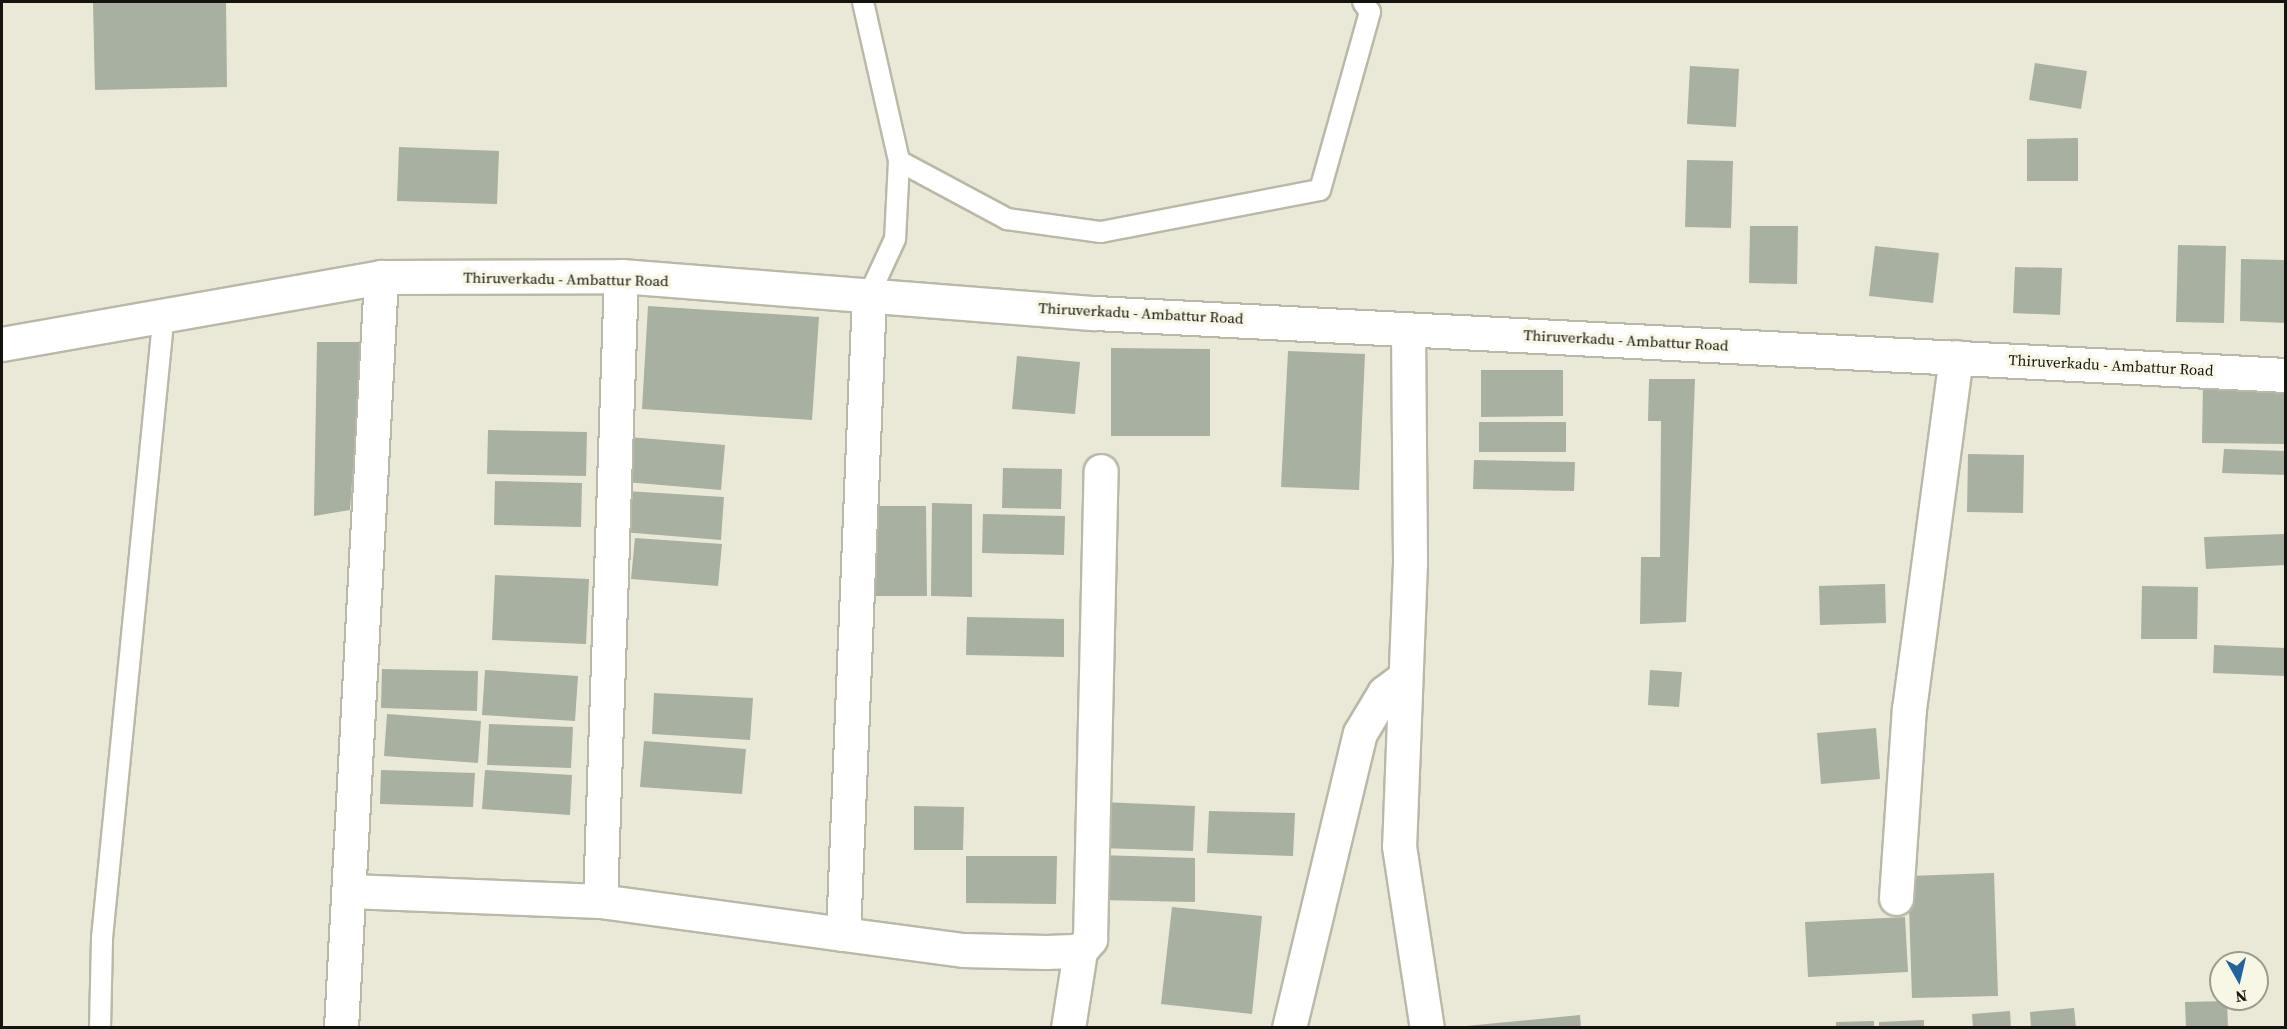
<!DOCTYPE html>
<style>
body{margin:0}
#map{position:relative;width:2287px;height:1029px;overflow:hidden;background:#eae9d8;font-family:"Source Serif 4",serif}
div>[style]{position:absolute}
.building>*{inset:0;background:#a8b0a1}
.roads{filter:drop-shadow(2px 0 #bab8a7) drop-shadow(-2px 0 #bab8a7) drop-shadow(0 2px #bab8a7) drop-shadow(0 -2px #bab8a7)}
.service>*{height:20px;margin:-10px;padding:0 10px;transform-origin:10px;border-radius:10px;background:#fff}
.minor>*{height:33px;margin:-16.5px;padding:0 16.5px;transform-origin:16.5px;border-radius:16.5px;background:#fff}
.tertiary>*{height:33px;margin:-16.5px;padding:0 16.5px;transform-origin:16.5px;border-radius:16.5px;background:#fff}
.secondary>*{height:33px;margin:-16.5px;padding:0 16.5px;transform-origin:16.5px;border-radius:16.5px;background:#fff}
span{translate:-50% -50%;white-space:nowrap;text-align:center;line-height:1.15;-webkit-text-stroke:6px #f8f6e5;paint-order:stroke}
.street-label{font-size:15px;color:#14130d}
.frame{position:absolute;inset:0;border:3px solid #14130d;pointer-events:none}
.north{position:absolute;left:2209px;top:951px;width:60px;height:60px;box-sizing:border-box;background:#f8f6e5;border:2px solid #9d9b8f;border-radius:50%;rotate:172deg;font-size:16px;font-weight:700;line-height:24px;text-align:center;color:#14130d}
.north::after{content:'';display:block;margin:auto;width:21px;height:27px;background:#216499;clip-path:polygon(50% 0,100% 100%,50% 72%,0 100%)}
</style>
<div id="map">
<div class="building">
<i style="clip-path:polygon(93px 2px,226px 2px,227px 87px,95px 90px)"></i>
<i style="clip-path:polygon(2035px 63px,2087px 71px,2081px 109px,2029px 100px)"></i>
<i style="clip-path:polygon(1690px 66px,1739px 69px,1736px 127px,1687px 124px)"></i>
<i style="clip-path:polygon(2078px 138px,2078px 181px,2027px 181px,2027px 139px)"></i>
<i style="clip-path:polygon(399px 147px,499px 151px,497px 204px,397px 201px)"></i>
<i style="clip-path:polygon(1687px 160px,1733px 161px,1731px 228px,1685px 227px)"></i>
<i style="clip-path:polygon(1750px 226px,1798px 226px,1797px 284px,1749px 283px)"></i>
<i style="clip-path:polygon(2178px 245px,2226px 246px,2224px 323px,2176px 322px)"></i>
<i style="clip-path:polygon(1875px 246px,1939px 253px,1933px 303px,1869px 296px)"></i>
<i style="clip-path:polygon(2241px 259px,2286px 260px,2286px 323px,2240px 321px)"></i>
<i style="clip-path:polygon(2015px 267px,2062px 268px,2060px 315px,2013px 313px)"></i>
<i style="clip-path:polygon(648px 306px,819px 317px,812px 420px,642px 409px)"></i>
<i style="clip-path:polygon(317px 342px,362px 342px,350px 510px,314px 516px)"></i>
<i style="clip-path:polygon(1111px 348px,1210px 349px,1210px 436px,1111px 436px)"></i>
<i style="clip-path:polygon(1288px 351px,1365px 354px,1359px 490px,1281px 487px)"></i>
<i style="clip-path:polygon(1017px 356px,1080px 362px,1075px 414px,1012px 409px)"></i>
<i style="clip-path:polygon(1481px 370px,1563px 370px,1563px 416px,1481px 417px)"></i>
<i style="clip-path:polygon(1649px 379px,1695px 379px,1686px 622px,1640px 624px,1641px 557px,1660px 557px,1661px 421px,1648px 421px)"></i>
<i style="clip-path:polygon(2203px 384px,2286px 385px,2286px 444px,2202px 443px)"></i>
<i style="clip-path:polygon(1479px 422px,1566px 422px,1566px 452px,1479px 452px)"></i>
<i style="clip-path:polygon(488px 430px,587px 432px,586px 476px,487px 474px)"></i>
<i style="clip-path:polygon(629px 437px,725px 445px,721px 490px,625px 482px)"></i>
<i style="clip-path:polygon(2224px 449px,2286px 451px,2286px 475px,2222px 473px)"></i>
<i style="clip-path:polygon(1968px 454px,2024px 455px,2023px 513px,1967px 512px)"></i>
<i style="clip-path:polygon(1474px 460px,1575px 462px,1574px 491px,1473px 489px)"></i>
<i style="clip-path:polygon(1003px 468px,1062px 469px,1061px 509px,1002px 508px)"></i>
<i style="clip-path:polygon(495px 481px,582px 483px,581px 527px,494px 525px)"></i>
<i style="clip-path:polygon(626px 491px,724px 497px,721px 540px,622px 532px)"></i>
<i style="clip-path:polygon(932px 503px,972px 504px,972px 597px,931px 596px)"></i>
<i style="clip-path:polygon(874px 506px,926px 506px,927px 596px,875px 596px)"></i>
<i style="clip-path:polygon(983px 514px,1065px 516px,1064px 555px,982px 553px)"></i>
<i style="clip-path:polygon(2284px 534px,2286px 565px,2206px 569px,2204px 537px)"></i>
<i style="clip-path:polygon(635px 538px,722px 544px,718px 586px,631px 579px)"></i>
<i style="clip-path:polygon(495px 575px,589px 579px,586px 644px,492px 640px)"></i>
<i style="clip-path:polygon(1885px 584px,1886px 623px,1820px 625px,1819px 586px)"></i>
<i style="clip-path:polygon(2142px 586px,2198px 587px,2197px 639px,2141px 639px)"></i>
<i style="clip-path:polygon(967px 617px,1064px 619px,1064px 657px,966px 655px)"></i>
<i style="clip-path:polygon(2214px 645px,2286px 648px,2286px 676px,2213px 673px)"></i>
<i style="clip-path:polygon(382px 669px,478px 671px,477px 711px,381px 708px)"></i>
<i style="clip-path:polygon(485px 670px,578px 676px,575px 721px,482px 715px)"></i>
<i style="clip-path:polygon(1650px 670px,1682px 672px,1679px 707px,1648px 705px)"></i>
<i style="clip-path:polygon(654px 693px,753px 698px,750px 740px,652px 734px)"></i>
<i style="clip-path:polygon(387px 714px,481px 721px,478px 763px,384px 756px)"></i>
<i style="clip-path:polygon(489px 724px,573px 727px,571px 768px,487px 765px)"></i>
<i style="clip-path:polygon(1876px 728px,1880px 779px,1821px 784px,1817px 733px)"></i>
<i style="clip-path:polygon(644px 741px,746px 749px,742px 794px,640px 787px)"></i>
<i style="clip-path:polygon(381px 770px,475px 773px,473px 807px,380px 804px)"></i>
<i style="clip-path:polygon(485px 770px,572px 775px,570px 815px,482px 809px)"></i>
<i style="clip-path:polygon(1102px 802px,1195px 806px,1193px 851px,1100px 848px)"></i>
<i style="clip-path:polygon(914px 806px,964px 807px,963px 850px,914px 850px)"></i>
<i style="clip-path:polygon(1209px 811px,1295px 813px,1293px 856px,1207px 853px)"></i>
<i style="clip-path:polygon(1099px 855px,1195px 858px,1195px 902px,1098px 900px)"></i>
<i style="clip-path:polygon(966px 856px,1057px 856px,1056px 904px,966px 903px)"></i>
<i style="clip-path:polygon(1994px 873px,1998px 996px,1912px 998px,1908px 876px)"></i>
<i style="clip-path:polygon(1172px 907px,1262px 916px,1252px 1014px,1161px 1004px)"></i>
<i style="clip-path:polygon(1905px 917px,1908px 972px,1808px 977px,1805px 922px)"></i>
<i style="clip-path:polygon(2227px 1001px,2228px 1028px,2186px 1028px,2185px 1002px)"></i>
<i style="clip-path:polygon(2074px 1008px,2076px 1028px,2031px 1028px,2030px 1012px)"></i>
<i style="clip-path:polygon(2010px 1011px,2011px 1028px,1973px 1028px,1972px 1014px)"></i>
<i style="clip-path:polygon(1580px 1015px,1581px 1028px,1466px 1028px,1466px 1026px)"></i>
<i style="clip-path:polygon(1924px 1020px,1924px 1028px,1879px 1028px,1879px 1022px)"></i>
<i style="clip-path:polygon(1874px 1021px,1874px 1028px,1836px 1028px,1836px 1022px)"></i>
</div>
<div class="roads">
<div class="service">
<i style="left:863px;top:2px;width:163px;rotate:77.2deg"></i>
<i style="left:899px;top:161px;width:78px;rotate:92.9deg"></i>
<i style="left:895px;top:239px;width:62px;rotate:114.9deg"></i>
<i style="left:899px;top:161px;width:123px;rotate:28.2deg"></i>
<i style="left:1007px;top:219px;width:95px;rotate:7.9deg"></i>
<i style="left:1101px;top:232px;width:223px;rotate:-10.9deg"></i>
<i style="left:1320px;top:190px;width:185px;rotate:-74.3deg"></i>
<i style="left:1370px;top:12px;width:12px;rotate:-125deg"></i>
<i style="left:100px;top:1028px;width:90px;rotate:-88.7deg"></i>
<i style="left:102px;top:938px;width:629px;rotate:-84.34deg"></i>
</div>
<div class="minor">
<i style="left:350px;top:891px;width:250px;rotate:2.3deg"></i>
<i style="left:600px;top:901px;width:245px;rotate:7.7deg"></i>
<i style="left:843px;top:934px;width:640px;rotate:-87.67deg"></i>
<i style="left:1896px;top:898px;width:189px;rotate:-86.1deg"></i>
<i style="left:1909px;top:709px;width:355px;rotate:-82.4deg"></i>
<i style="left:600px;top:901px;width:625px;rotate:-88.08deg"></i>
<i style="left:843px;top:934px;width:121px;rotate:7.6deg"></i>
<i style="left:963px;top:950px;width:83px;rotate:1.4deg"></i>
<i style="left:1046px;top:952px;width:34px;rotate:-2deg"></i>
<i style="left:1080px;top:951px;width:16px;rotate:-50deg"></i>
<i style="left:1090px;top:939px;width:468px;rotate:-88.7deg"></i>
<i style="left:341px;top:1028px;width:752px;rotate:-86.95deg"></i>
<i style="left:1068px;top:1028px;width:78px;rotate:-81.1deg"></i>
<i style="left:1289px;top:1028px;width:303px;rotate:-76.5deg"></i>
<i style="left:1360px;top:733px;width:47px;rotate:-59deg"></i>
<i style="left:1384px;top:693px;width:26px;rotate:-37deg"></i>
</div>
<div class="tertiary">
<i style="left:1408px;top:329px;width:234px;rotate:89.5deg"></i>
<i style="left:1410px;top:563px;width:283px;rotate:92.2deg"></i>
<i style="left:1399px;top:846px;width:184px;rotate:81.3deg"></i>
</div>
<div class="secondary">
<i style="left:2px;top:344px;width:385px;rotate:-10deg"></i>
<i style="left:381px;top:277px;width:240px;rotate:-0.2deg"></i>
<i style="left:621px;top:276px;width:475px;rotate:4.5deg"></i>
<i style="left:1095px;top:313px;width:1193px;rotate:2.98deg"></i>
</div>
</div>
<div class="street-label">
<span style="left:566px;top:279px;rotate:1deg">Thiruverkadu - Ambattur Road</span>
<span style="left:1141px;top:313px;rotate:3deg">Thiruverkadu - Ambattur Road</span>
<span style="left:1626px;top:340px;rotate:3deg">Thiruverkadu - Ambattur Road</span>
<span style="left:2111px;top:365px;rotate:3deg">Thiruverkadu - Ambattur Road</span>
</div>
<div class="frame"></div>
<div class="north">N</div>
</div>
